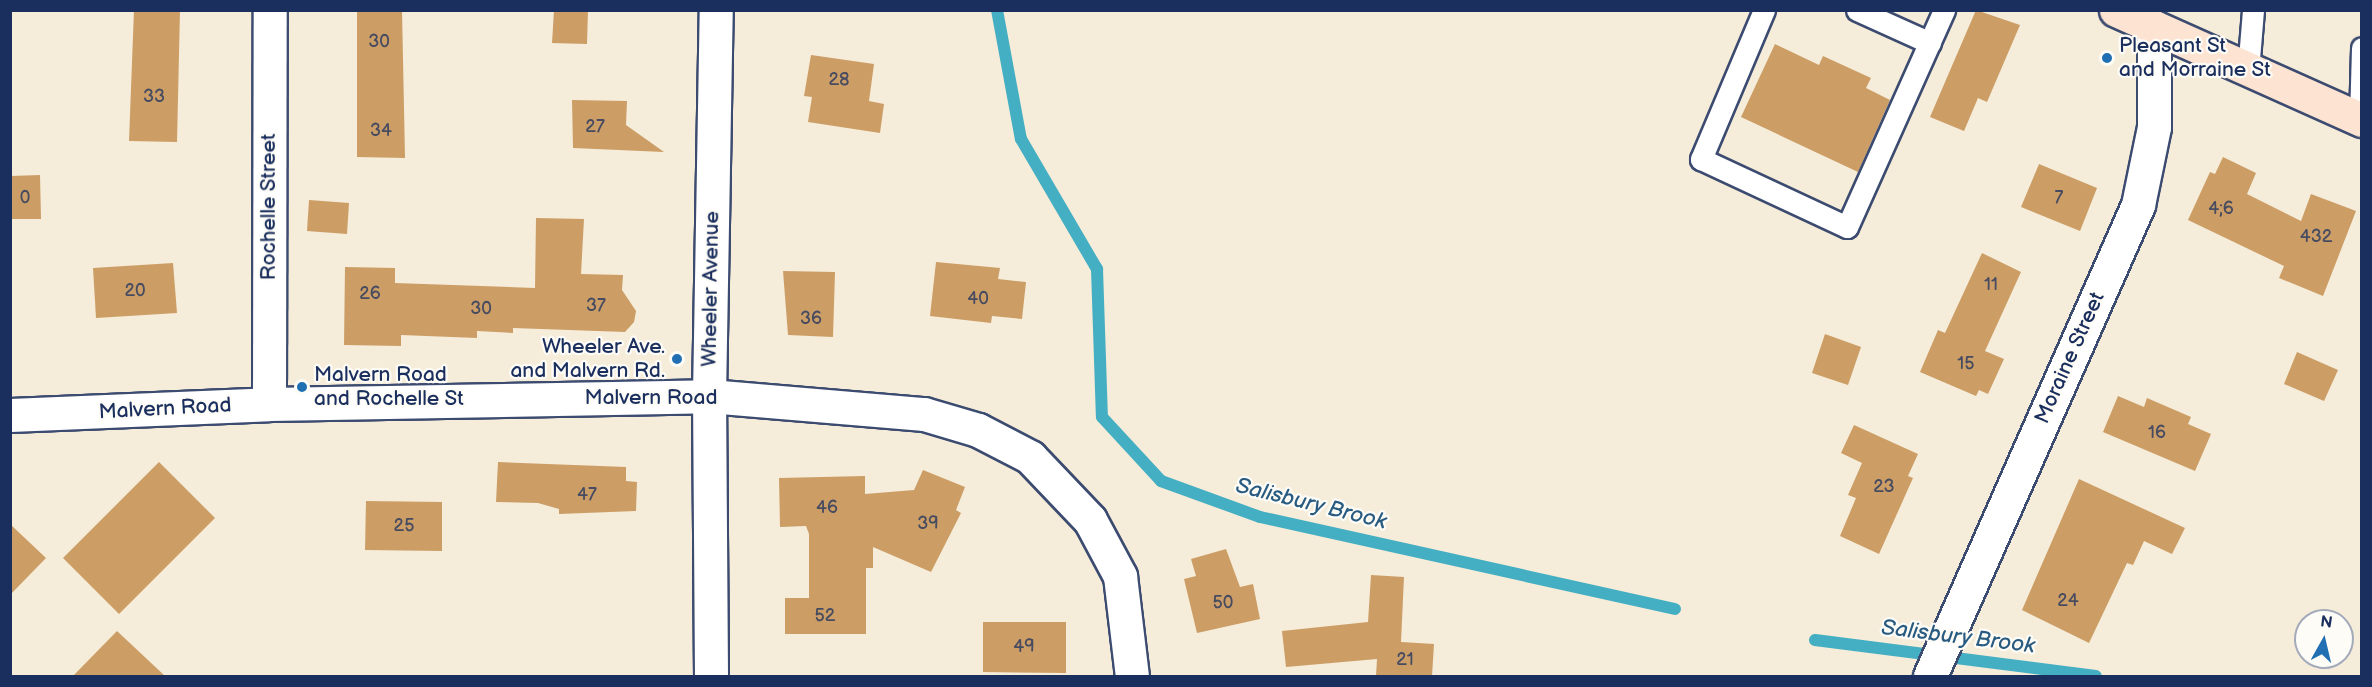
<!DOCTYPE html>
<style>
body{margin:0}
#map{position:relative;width:2372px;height:687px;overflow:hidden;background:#f5ecd9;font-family:"Balsamiq Sans",sans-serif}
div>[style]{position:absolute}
.stream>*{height:12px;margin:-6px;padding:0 6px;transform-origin:6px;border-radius:6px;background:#44aec3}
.building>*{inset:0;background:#cc9e66}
.roads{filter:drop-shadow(2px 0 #3c4b70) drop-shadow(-2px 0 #3c4b70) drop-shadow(0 2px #3c4b70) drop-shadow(0 -2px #3c4b70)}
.lane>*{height:21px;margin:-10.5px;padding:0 10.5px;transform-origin:10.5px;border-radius:10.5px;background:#fff}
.street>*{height:33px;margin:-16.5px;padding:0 16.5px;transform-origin:16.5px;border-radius:16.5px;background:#fff}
.secondary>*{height:33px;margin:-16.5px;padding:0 16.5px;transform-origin:16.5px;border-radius:16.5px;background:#fde3d1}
.dots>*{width:16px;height:16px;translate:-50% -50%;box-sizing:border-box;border:3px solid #fdfcf7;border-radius:50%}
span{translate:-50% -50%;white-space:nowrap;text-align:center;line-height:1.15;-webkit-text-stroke:4.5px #fdfcf7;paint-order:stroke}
.number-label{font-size:18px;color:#474b60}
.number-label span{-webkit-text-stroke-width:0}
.poi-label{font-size:21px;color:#1b2f5e}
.left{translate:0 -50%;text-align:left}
.right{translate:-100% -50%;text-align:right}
.street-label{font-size:21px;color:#1b2f5e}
.water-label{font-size:22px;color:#295b81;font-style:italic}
.frame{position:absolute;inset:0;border:12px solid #1b2f5e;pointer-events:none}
.north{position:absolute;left:2294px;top:609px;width:60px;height:60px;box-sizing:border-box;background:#fdfcf7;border:2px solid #a3aaba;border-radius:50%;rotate:8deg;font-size:16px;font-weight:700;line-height:24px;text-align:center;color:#1b2f5e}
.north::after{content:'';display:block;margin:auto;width:21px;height:27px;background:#1f6fb2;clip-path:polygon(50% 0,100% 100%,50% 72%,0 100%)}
</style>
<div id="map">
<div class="stream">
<i style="left:997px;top:10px;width:131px;rotate:79.5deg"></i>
<i style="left:1021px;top:139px;width:151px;rotate:59.7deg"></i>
<i style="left:1097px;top:269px;width:148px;rotate:88.1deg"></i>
<i style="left:1102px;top:417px;width:87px;rotate:47.3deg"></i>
<i style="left:1161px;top:481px;width:105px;rotate:20deg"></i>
<i style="left:1260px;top:517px;width:425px;rotate:12.5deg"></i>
<i style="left:1815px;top:640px;width:283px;rotate:7.3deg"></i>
</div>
<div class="building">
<i style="clip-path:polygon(134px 10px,180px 10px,177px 142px,129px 141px)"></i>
<i style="clip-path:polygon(357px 10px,402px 10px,405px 158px,357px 157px)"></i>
<i style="clip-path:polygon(554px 10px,588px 10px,587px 44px,552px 43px)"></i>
<i style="clip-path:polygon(1976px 10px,2020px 25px,1987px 102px,1978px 98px,1964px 131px,1930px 117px)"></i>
<i style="clip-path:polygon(1775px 44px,1819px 65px,1823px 56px,1871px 78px,1866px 88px,1890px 100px,1858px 172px,1741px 117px)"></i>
<i style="clip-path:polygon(811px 55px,874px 64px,869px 101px,884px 104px,880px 133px,808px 122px,812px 97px,804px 96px)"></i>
<i style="clip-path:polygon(572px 100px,627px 101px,626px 125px,664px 152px,573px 148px)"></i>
<i style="clip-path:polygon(2223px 157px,2256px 173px,2247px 194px,2301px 221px,2311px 194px,2356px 211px,2323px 296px,2279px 278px,2284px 266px,2188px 220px,2210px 172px,2215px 174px)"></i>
<i style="clip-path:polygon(2039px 164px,2097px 188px,2080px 231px,2021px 207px)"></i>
<i style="clip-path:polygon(40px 175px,41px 219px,10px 219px,10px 176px)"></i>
<i style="clip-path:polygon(309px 200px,349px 203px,347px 234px,307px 231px)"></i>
<i style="clip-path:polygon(536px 218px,584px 219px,581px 274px,623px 275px,622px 290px,636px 311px,634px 322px,625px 332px,513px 328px,513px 333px,477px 331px,477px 338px,401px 335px,401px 346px,344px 345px,345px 267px,395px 268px,395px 283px,535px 288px)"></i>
<i style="clip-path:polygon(1982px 253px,2021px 272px,1985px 351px,2004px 359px,1988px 394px,1979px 390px,1976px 396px,1920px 372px,1938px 330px,1945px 333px)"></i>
<i style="clip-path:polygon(936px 262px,1000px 268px,998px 279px,1026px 282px,1022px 319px,992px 316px,991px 323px,930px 316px)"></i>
<i style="clip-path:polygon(173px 263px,177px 313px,96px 318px,93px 268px)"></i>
<i style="clip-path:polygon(783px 271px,835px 272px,833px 337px,788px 335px)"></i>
<i style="clip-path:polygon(1825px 334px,1861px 347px,1848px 385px,1812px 373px)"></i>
<i style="clip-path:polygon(2297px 352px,2338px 370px,2324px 401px,2284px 384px)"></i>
<i style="clip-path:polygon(2118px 396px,2144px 407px,2147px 398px,2191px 417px,2188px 424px,2211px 434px,2195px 471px,2103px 432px)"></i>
<i style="clip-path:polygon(1854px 425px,1918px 454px,1908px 476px,1913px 478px,1879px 554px,1840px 536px,1856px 498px,1848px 495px,1862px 463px,1841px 453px)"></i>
<i style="clip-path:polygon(159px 462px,215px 518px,119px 614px,63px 558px)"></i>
<i style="clip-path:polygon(498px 462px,626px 467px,626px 481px,637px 482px,636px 511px,559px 514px,559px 509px,538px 503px,496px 502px)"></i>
<i style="clip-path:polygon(923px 470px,965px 487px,956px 510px,961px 513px,931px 572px,873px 547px,873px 568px,866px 568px,866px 634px,785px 634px,785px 598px,809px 598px,809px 534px,806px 526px,780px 527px,779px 478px,865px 476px,865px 494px,914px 490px)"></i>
<i style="clip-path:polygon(2079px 479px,2185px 528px,2172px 554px,2144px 541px,2133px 565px,2127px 563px,2089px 643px,2022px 610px)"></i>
<i style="clip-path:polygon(366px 501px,442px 502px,442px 551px,365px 550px)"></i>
<i style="clip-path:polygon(10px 524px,46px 558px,10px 595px)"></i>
<i style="clip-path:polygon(1226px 549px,1240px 587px,1253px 584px,1260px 619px,1197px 633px,1184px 579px,1196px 576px,1191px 559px)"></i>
<i style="clip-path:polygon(1371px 575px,1404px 577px,1401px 642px,1434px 644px,1432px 676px,1376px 676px,1377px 659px,1286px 667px,1282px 631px,1368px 622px)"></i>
<i style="clip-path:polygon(983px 622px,1066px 622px,1066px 673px,983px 672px)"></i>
<i style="clip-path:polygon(117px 631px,165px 676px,73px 676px)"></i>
</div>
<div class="roads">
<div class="lane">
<i style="left:1764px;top:10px;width:162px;rotate:112.9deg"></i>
<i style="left:1701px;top:159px;width:161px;rotate:25deg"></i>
<i style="left:1847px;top:227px;width:238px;rotate:-65.9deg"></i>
<i style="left:1857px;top:10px;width:80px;rotate:24.3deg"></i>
<i style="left:2248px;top:71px;width:61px;rotate:-85.3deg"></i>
<i style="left:2360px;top:120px;width:72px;rotate:-88.4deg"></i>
</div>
<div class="street">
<i style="left:269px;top:404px;width:394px;rotate:-89.9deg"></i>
<i style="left:10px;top:415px;width:259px;rotate:-2.4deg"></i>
<i style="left:269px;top:404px;width:440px;rotate:-1deg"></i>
<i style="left:709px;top:396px;width:216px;rotate:4.8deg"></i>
<i style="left:924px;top:414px;width:56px;rotate:16.5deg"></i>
<i style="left:978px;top:430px;width:59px;rotate:27.4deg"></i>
<i style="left:1030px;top:457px;width:87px;rotate:46.4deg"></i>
<i style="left:1090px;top:520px;width:64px;rotate:61.8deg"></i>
<i style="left:1120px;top:576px;width:101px;rotate:83.2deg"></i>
<i style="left:711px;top:676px;width:280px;rotate:-90.4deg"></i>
<i style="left:709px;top:396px;width:386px;rotate:-89deg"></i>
<i style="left:1930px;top:676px;width:515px;rotate:-66.17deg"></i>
<i style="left:2138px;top:205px;width:80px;rotate:-78.4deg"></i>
<i style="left:2154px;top:127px;width:100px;rotate:-90deg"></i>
</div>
<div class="secondary">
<i style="left:2116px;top:10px;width:269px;rotate:24.1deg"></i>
</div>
</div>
<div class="dots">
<i style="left:2107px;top:58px;background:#1f6fb2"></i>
<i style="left:677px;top:359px;background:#1f6fb2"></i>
<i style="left:302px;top:387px;background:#1f6fb2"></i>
</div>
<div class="number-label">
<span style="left:379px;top:42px">30</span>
<span style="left:839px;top:80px">28</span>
<span style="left:154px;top:97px">33</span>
<span style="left:595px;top:127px">27</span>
<span style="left:381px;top:131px">34</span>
<span style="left:25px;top:198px">0</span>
<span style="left:2059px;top:198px">7</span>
<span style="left:2221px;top:209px">4;6</span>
<span style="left:2316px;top:237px">432</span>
<span style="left:1991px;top:285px">11</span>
<span style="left:135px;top:291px">20</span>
<span style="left:370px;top:294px">26</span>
<span style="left:978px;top:299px">40</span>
<span style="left:596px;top:306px">37</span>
<span style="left:481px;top:309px">30</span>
<span style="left:811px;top:319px">36</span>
<span style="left:1966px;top:364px">15</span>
<span style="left:2157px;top:433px">16</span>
<span style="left:1884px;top:487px">23</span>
<span style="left:587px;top:495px">47</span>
<span style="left:827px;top:508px">46</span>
<span style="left:928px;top:524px">39</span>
<span style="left:404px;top:526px">25</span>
<span style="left:2068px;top:601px">24</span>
<span style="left:1223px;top:603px">50</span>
<span style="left:825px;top:616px">52</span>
<span style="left:1024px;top:647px">49</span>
<span style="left:1405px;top:660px">21</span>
</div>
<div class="poi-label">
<span class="left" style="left:2119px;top:58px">Pleasant St<br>and Morraine St</span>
<span class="right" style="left:665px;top:359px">Wheeler Ave.<br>and Malvern Rd.</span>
<span class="left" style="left:314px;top:387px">Malvern Road<br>and Rochelle St</span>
</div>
<div class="street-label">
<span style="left:269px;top:207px;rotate:-90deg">Rochelle Street</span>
<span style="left:711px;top:289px;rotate:-89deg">Wheeler Avenue</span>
<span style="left:2070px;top:358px;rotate:-66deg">Moraine Street</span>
<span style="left:651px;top:398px">Malvern Road</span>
<span style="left:165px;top:409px;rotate:-3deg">Malvern Road</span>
</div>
<div class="water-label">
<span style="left:1311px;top:504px;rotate:14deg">Salisbury Brook</span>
<span style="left:1958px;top:637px;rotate:7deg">Salisbury Brook</span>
</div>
<div class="frame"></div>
<div class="north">N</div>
</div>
